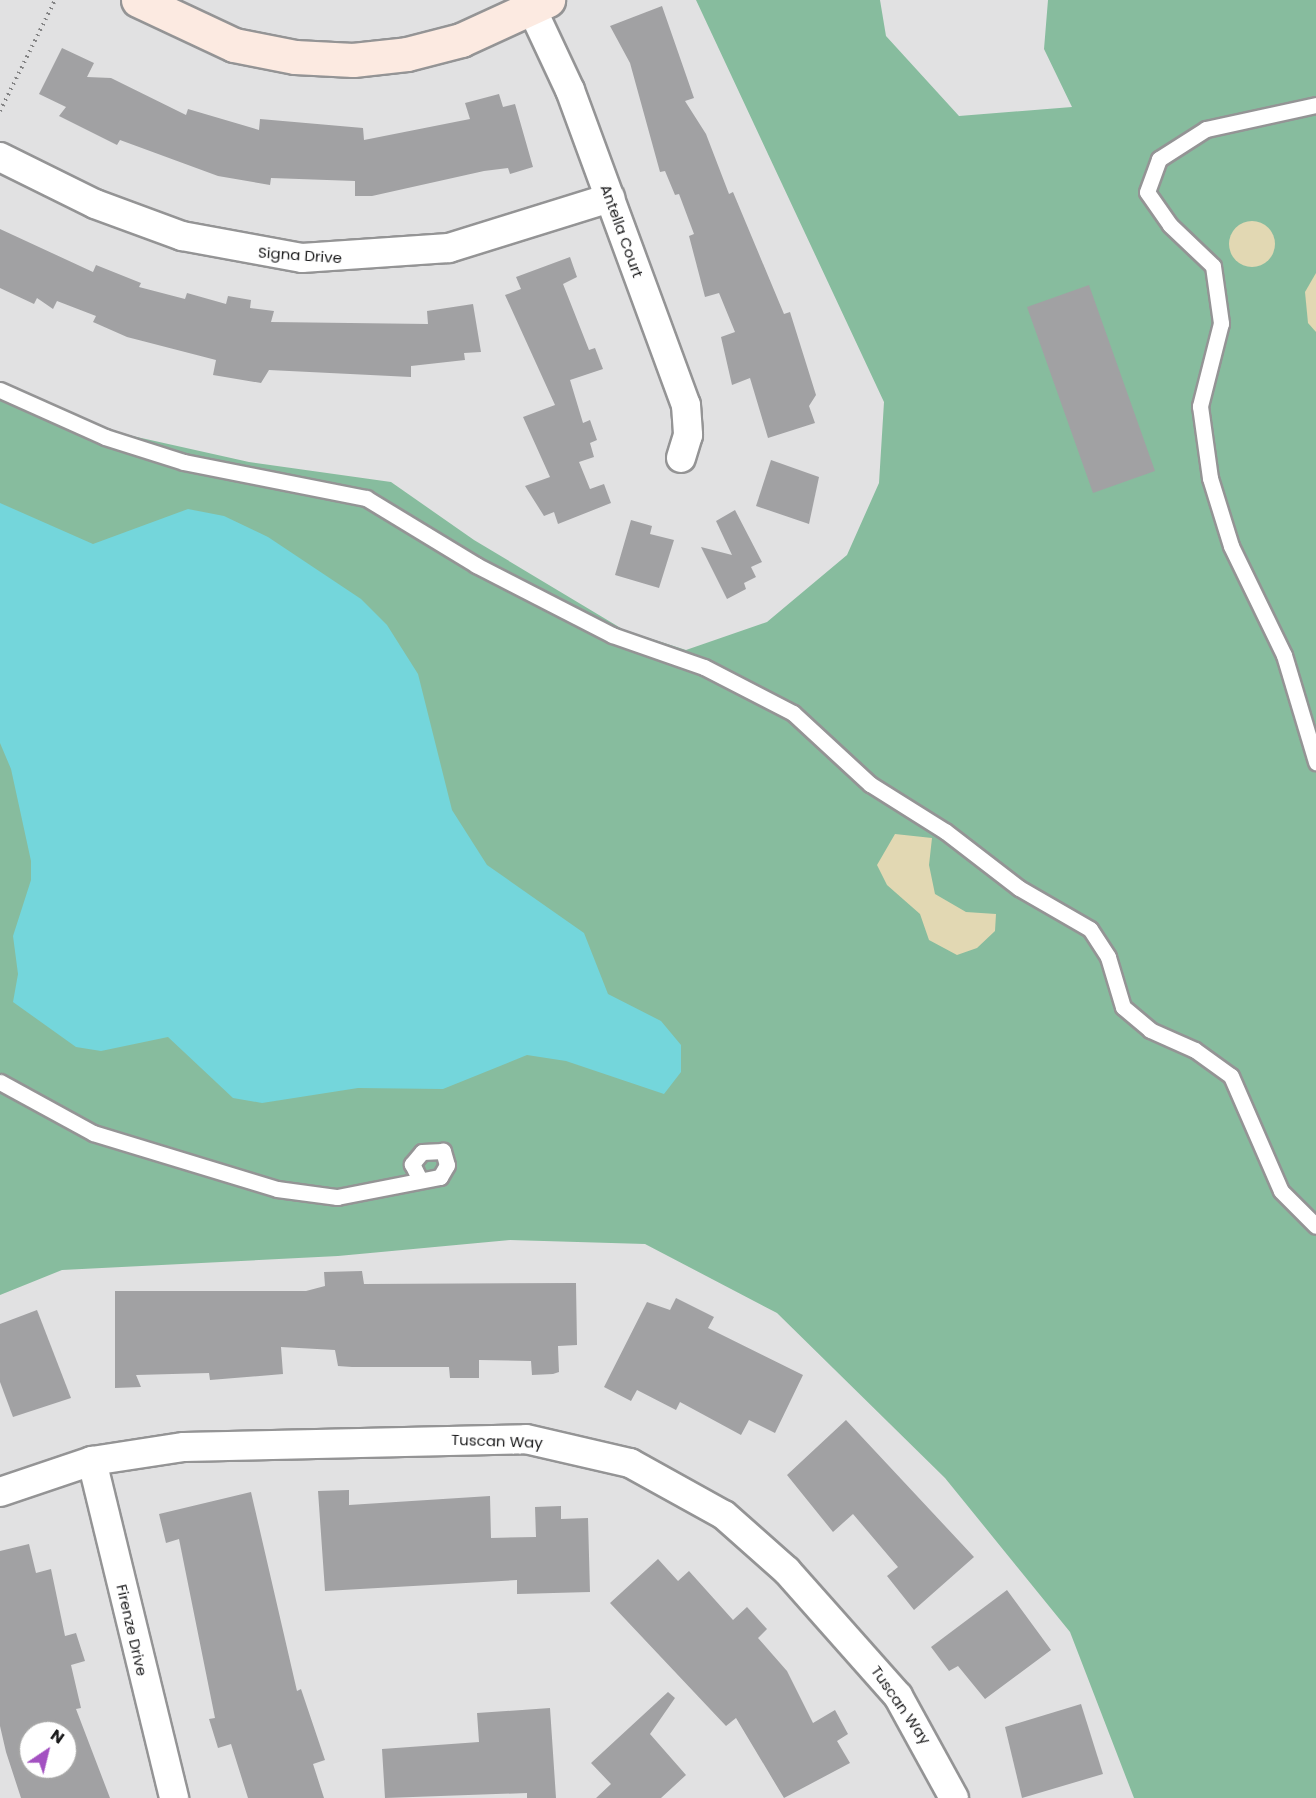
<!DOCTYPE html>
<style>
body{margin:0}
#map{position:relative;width:1316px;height:1798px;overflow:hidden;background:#e1e1e2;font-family:Poppins,sans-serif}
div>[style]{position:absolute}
.green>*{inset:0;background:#87bc9e}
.sand>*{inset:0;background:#e2d8b3}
.round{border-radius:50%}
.water>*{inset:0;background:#74d6db}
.building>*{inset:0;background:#a1a1a3}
.path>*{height:4px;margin-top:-2px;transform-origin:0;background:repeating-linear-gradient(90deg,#838384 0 1.5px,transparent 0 6px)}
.roads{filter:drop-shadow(2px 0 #949495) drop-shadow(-2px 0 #949495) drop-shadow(0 2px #949495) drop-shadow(0 -2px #949495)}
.lane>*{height:15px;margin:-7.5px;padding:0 7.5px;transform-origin:7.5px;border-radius:7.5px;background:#fff}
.street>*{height:28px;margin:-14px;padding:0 14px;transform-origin:14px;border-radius:14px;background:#fff}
.secondary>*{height:33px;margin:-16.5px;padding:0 16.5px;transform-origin:16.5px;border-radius:16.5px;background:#fceae1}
span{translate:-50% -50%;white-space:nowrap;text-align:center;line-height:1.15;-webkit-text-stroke:5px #fff;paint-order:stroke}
.street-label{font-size:15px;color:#1b1b1c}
.north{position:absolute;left:18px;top:1720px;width:60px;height:60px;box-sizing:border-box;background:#fff;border:2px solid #a4a4a4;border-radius:50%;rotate:35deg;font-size:16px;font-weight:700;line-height:24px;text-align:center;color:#1b1b1c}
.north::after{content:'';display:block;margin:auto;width:21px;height:27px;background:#a351c1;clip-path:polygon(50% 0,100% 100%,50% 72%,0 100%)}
</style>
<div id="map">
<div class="green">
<i style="clip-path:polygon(696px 0,880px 0,886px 36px,959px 116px,1072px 107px,1044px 49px,1048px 0,1316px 0,1316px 1798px,1134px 1798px,1070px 1632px,945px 1478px,777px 1313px,645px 1244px,510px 1240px,338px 1256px,62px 1270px,0 1295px,0 384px,101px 429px,249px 462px,391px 482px,474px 540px,624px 630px,686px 650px,767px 622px,847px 555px,879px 483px,884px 402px)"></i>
</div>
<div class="sand">
<i class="round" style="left:1229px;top:221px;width:46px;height:46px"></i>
<i style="clip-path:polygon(1316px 273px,1316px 332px,1308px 323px,1305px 292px)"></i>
<i style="clip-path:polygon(895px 834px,932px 838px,929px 865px,935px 894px,966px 912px,996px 914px,995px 931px,977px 948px,957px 955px,929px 940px,920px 914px,887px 885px,877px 865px)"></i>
</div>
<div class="water">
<i style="clip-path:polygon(0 503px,93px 544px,188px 509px,224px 516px,268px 537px,361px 599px,387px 625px,418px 674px,452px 810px,487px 865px,584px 933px,608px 994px,661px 1021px,681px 1045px,681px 1072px,664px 1094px,566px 1061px,527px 1055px,443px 1089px,358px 1088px,262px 1103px,233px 1098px,168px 1037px,101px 1051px,76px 1047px,13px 1002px,18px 974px,13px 936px,31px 880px,31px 861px,11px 769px,0 743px)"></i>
</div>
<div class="building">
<i style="clip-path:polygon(662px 6px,694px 98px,685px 101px,706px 134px,729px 194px,733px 192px,784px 314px,790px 312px,816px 395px,809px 406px,815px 423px,768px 438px,750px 378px,732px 385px,721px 337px,735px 332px,719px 293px,705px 297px,689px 236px,694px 234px,679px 194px,675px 195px,665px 171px,660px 172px,630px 63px,610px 26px)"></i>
<i style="clip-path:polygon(62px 48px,94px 63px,87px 77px,111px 78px,186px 115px,188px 109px,259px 130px,260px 119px,363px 128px,364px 140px,470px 119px,465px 103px,499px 94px,503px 107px,515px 104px,533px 167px,510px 174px,508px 168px,484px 171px,372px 196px,355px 196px,355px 181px,271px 178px,270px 185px,218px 176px,120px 140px,117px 145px,59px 116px,66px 107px,39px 94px)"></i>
<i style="clip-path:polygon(0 229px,93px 272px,96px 265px,141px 283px,139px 287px,185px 299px,187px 293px,226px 304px,228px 296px,251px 300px,250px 308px,274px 311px,271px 322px,428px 324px,427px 311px,473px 304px,481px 352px,464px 353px,465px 360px,411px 366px,411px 377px,269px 370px,261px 383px,213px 375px,216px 360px,127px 337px,93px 322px,96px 316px,57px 301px,53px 309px,37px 298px,34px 304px,0 288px)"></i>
<i style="clip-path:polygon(570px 257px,577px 277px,563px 284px,589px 350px,595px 348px,603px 369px,570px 380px,583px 423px,590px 420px,597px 440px,590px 443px,594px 457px,579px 462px,590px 489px,604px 484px,611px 503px,558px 524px,554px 512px,544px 516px,525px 486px,550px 477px,523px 417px,555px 405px,505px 295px,521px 289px,516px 277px)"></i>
<i style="clip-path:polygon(1089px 285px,1155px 471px,1093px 493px,1027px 307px)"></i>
<i style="clip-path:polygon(771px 460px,819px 477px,809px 524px,756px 506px)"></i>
<i style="clip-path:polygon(735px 510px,762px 562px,751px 567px,756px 577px,744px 583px,746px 589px,727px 599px,701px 547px,732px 555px,716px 521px)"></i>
<i style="clip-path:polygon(631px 520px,652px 526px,650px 534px,674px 540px,659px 588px,615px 575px)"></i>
<i style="clip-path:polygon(362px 1271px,364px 1284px,576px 1283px,577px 1345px,558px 1346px,559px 1372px,553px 1374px,532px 1375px,531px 1361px,479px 1360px,479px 1378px,450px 1378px,449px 1367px,352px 1367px,338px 1366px,335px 1350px,281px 1347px,283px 1374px,210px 1380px,209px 1373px,136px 1375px,141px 1387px,115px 1388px,115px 1291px,306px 1291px,325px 1286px,324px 1272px)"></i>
<i style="clip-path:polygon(676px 1298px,714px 1317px,708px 1328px,803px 1375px,775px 1433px,749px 1420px,741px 1435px,680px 1402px,676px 1410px,637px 1390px,631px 1401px,604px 1387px,647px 1302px,670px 1310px)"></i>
<i style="clip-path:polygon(37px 1310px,71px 1398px,13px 1417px,0 1382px,0 1324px)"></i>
<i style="clip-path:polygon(846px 1420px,974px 1557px,914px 1610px,887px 1576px,898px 1567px,853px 1514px,833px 1532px,787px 1475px)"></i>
<i style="clip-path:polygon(349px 1490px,349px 1505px,490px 1496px,491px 1538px,536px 1537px,535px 1507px,561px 1506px,561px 1519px,588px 1518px,590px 1592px,517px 1594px,517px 1580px,325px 1591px,318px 1491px)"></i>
<i style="clip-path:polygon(251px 1492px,297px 1691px,301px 1689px,325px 1760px,313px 1764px,324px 1798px,248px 1798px,231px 1744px,218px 1748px,209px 1719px,215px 1718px,179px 1539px,166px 1543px,159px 1514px)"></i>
<i style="clip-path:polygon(evenodd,29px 1544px,36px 1573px,51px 1569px,65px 1636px,76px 1633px,85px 1661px,71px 1665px,81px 1708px,76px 1709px,110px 1798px,21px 1798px,6px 1752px,0 1726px,0 1551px,29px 1544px,30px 1732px,66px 1732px,66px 1768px,30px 1768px,30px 1732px)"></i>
<i style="clip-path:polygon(658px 1559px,678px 1581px,689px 1571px,733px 1620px,747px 1607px,767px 1629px,758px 1638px,787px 1671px,813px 1723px,835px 1710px,848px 1734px,837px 1741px,850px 1763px,784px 1798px,736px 1718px,726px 1726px,610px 1603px)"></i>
<i style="clip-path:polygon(1007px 1590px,1051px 1650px,985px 1699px,958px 1666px,949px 1671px,931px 1647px)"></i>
<i style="clip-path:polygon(668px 1692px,675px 1698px,650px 1734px,686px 1775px,661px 1798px,596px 1798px,611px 1784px,591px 1763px)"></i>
<i style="clip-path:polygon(1081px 1704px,1103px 1774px,1022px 1798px,1005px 1727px)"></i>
<i style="clip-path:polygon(550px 1708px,556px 1798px,527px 1798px,527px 1793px,385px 1798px,382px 1749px,479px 1742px,477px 1713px)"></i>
</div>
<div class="path">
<i style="left:0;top:111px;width:124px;rotate:-63.6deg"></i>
</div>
<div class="roads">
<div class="lane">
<i style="left:1316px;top:105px;width:113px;rotate:167.7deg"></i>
<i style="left:1206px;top:129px;width:56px;rotate:147.4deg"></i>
<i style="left:1159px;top:159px;width:35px;rotate:110deg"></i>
<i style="left:1147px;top:192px;width:40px;rotate:55.1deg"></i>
<i style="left:1170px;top:225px;width:59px;rotate:43.6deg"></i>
<i style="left:1213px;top:266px;width:58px;rotate:82deg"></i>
<i style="left:1221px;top:323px;width:86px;rotate:104.2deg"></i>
<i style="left:1200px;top:406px;width:73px;rotate:82.1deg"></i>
<i style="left:1210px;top:478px;width:71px;rotate:72.8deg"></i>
<i style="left:1231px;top:546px;width:121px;rotate:64.1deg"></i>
<i style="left:1284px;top:655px;width:112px;rotate:73.3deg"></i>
<i style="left:0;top:390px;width:115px;rotate:24.1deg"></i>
<i style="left:105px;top:437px;width:83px;rotate:17.6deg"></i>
<i style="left:184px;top:462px;width:186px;rotate:11.2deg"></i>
<i style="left:366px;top:498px;width:129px;rotate:31.3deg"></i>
<i style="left:476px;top:565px;width:153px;rotate:27.2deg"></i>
<i style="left:612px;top:635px;width:97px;rotate:19.2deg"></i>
<i style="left:704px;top:667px;width:100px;rotate:27.3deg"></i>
<i style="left:793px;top:713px;width:105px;rotate:42.7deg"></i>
<i style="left:870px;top:784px;width:89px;rotate:32.1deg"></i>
<i style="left:945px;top:831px;width:93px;rotate:37.6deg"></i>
<i style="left:1019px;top:888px;width:82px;rotate:30deg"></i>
<i style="left:1090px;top:929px;width:33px;rotate:57deg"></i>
<i style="left:1108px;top:957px;width:52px;rotate:73.3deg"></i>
<i style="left:1123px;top:1007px;width:35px;rotate:40deg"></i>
<i style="left:1150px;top:1030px;width:49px;rotate:24deg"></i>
<i style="left:1195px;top:1050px;width:44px;rotate:35.8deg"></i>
<i style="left:1231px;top:1076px;width:125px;rotate:66.5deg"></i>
<i style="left:1281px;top:1191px;width:49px;rotate:45deg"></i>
<i style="left:0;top:1082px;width:106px;rotate:28.7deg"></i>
<i style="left:93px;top:1133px;width:192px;rotate:16.9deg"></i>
<i style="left:277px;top:1189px;width:61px;rotate:7.6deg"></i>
<i style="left:337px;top:1197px;width:105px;rotate:-11deg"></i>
<i style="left:440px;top:1177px;width:14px;rotate:-60deg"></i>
<i style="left:447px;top:1165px;width:15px;rotate:-106deg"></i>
<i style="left:443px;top:1151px;width:21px;rotate:177deg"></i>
<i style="left:422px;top:1152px;width:16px;rotate:130deg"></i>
<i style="left:412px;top:1164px;width:18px;rotate:63deg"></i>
</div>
<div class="street">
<i style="left:532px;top:9px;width:89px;rotate:64.9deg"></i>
<i style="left:570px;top:90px;width:336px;rotate:69.8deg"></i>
<i style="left:686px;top:405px;width:30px;rotate:86deg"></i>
<i style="left:688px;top:435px;width:24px;rotate:107deg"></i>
<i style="left:0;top:157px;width:106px;rotate:26.3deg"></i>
<i style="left:95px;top:204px;width:93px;rotate:20.2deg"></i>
<i style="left:182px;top:236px;width:122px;rotate:10.4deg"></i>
<i style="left:302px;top:258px;width:147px;rotate:-3.9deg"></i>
<i style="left:449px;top:248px;width:169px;rotate:-17.3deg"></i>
<i style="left:92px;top:1461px;width:347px;rotate:76.3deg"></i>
<i style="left:0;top:1492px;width:97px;rotate:-18.6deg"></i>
<i style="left:92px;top:1461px;width:93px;rotate:-8.7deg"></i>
<i style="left:184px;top:1447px;width:342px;rotate:-1.3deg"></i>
<i style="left:526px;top:1439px;width:107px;rotate:13deg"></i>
<i style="left:630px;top:1463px;width:107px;rotate:29deg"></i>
<i style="left:724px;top:1515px;width:84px;rotate:41.6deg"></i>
<i style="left:787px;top:1571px;width:167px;rotate:48.4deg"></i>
<i style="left:898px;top:1696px;width:116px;rotate:61.2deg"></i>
</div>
<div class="secondary">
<i style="left:138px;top:0;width:106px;rotate:25.1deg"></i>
<i style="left:234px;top:45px;width:62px;rotate:11.1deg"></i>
<i style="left:295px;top:57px;width:58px;rotate:3deg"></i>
<i style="left:353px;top:60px;width:54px;rotate:-6.3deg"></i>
<i style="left:407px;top:54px;width:56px;rotate:-14.5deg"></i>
<i style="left:461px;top:40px;width:96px;rotate:-24.7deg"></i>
</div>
</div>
<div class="street-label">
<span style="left:622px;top:231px;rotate:70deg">Antella Court</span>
<span style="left:300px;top:255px;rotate:4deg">Signa Drive</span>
<span style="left:497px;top:1441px;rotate:2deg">Tuscan Way</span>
<span style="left:132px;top:1630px;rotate:77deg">Firenze Drive</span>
<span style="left:901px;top:1705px;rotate:55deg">Tuscan Way</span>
</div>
<div class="north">N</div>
</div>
